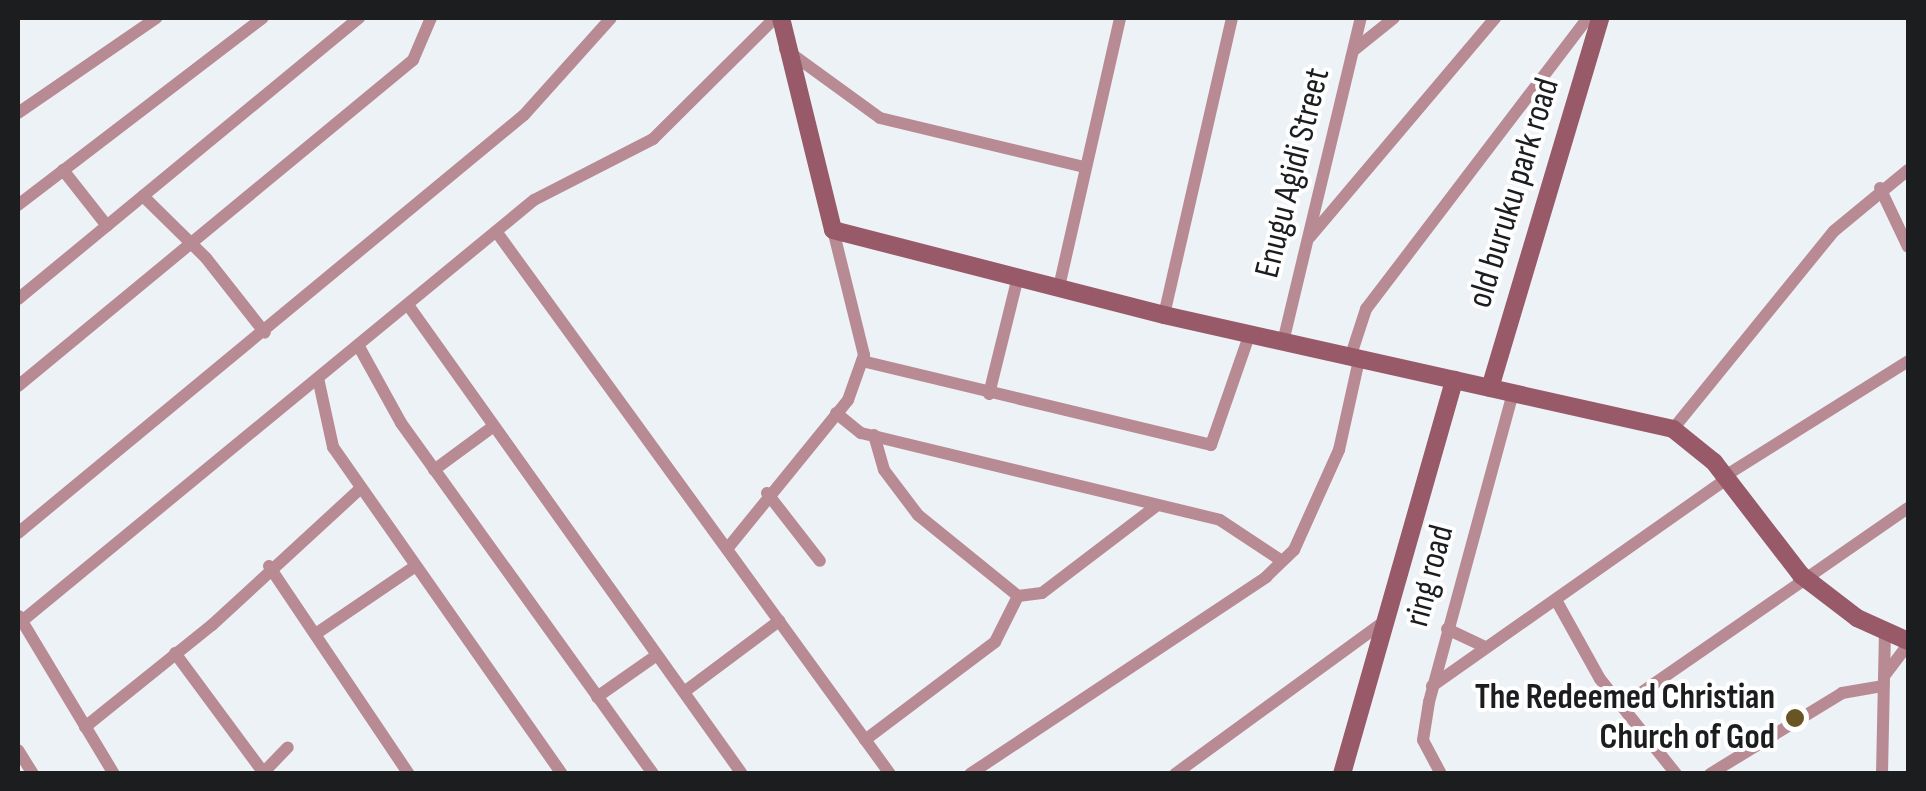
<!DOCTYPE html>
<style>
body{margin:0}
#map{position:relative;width:1926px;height:791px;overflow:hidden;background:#edf2f7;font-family:"Sofia Sans Condensed",sans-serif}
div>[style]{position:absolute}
.street>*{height:12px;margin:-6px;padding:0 6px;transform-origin:6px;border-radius:6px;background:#b88b94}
.secondary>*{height:18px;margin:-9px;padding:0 9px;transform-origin:9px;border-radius:9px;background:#985968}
.dots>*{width:28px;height:28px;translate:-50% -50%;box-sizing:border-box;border:5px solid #fff;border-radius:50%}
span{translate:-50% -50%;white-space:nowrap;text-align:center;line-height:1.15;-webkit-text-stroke:8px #fff;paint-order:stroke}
.street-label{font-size:35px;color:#1c1d1f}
.poi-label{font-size:35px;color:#1c1d1f;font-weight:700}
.right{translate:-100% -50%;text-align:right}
.frame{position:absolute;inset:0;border:20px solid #1c1d1f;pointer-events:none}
</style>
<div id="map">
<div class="street">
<i style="left:785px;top:49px;width:117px;rotate:36deg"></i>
<i style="left:880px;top:118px;width:210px;rotate:13.5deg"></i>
<i style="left:1354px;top:50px;width:51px;rotate:-38.7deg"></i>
<i style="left:18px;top:113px;width:168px;rotate:-34.5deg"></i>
<i style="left:63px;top:170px;width:71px;rotate:51.8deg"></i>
<i style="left:1880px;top:188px;width:65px;rotate:64.6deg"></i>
<i style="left:143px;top:196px;width:88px;rotate:44.5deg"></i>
<i style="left:206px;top:258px;width:95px;rotate:51.8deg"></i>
<i style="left:18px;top:205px;width:308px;rotate:-37.4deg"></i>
<i style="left:498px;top:234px;width:667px;rotate:54.02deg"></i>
<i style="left:1310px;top:237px;width:287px;rotate:-49.8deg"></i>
<i style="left:1059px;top:287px;width:276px;rotate:-77.2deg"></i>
<i style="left:18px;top:299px;width:442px;rotate:-39.5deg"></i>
<i style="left:408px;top:305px;width:576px;rotate:54.54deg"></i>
<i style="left:1164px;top:315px;width:305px;rotate:-77.1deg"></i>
<i style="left:1283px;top:342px;width:333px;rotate:-76.5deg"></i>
<i style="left:358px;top:345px;width:89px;rotate:61.1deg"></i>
<i style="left:401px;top:423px;width:432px;rotate:54.3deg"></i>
<i style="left:1350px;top:358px;width:52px;rotate:-71.9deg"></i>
<i style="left:1366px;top:309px;width:366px;rotate:-52.7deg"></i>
<i style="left:862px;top:361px;width:359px;rotate:13.5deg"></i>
<i style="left:1211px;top:445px;width:119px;rotate:-70.8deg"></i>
<i style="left:318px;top:378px;width:71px;rotate:77.7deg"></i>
<i style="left:333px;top:447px;width:399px;rotate:55deg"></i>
<i style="left:18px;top:386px;width:512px;rotate:-39.53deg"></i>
<i style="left:413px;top:60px;width:46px;rotate:-66.8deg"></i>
<i style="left:989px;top:394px;width:121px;rotate:-76.1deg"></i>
<i style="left:836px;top:413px;width:32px;rotate:39deg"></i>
<i style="left:861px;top:433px;width:369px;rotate:13.6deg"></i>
<i style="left:1220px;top:520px;width:74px;rotate:33.5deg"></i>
<i style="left:1673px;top:429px;width:255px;rotate:-50.9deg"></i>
<i style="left:1834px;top:231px;width:96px;rotate:-39.5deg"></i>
<i style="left:874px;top:435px;width:36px;rotate:74deg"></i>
<i style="left:884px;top:470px;width:56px;rotate:52.9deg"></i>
<i style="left:918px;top:515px;width:129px;rotate:39deg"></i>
<i style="left:1018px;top:596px;width:24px;rotate:-7deg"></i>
<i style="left:1042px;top:593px;width:142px;rotate:-37.3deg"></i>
<i style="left:434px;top:470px;width:74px;rotate:-36.3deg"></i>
<i style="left:1725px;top:476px;width:216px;rotate:-32.1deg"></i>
<i style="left:767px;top:493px;width:86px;rotate:52.1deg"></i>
<i style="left:18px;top:533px;width:656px;rotate:-39.56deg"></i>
<i style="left:524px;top:115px;width:130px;rotate:-48.1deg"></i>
<i style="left:727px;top:549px;width:192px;rotate:-50.9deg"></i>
<i style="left:848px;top:400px;width:48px;rotate:-70.4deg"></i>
<i style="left:864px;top:355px;width:129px;rotate:-103.9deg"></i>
<i style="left:269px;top:566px;width:251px;rotate:56.1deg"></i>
<i style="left:1556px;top:600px;width:90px;rotate:60.9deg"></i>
<i style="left:1600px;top:679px;width:122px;rotate:51.3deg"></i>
<i style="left:19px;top:616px;width:184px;rotate:59deg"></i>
<i style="left:22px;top:621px;width:663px;rotate:-39.43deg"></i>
<i style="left:534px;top:200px;width:134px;rotate:-27.1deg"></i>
<i style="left:653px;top:139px;width:172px;rotate:-44.8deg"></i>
<i style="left:1447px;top:629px;width:42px;rotate:25.3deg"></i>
<i style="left:317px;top:633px;width:117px;rotate:-34.2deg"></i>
<i style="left:175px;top:653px;width:148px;rotate:53.5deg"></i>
<i style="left:1885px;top:675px;width:39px;rotate:-53deg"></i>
<i style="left:1432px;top:686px;width:360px;rotate:-35.1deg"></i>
<i style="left:684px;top:692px;width:119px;rotate:-36.8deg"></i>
<i style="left:597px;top:697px;width:73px;rotate:-35deg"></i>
<i style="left:1622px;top:706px;width:348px;rotate:-34.7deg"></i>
<i style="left:85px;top:727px;width:163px;rotate:-38.8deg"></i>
<i style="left:212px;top:625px;width:201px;rotate:-42.6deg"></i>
<i style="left:865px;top:740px;width:163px;rotate:-37deg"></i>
<i style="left:995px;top:642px;width:51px;rotate:-63.4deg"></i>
<i style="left:18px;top:750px;width:28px;rotate:58deg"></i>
<i style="left:262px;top:774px;width:37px;rotate:-46deg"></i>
<i style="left:970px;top:774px;width:356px;rotate:-33.6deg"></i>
<i style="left:1266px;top:577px;width:39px;rotate:-44deg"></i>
<i style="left:1294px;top:550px;width:110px;rotate:-65.8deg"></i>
<i style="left:1339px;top:450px;width:92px;rotate:-77.5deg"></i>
<i style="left:1175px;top:774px;width:260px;rotate:-36.1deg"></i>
<i style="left:1441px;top:774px;width:38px;rotate:-118deg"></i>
<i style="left:1423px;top:740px;width:38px;rotate:-81deg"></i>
<i style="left:1429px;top:702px;width:321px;rotate:-74.8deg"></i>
<i style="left:1710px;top:774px;width:155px;rotate:-31.5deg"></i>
<i style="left:1842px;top:693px;width:42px;rotate:-9.7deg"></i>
<i style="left:1882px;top:774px;width:140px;rotate:-88.8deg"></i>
</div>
<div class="secondary">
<i style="left:781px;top:18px;width:218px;rotate:76.2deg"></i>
<i style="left:833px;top:230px;width:342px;rotate:14.4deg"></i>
<i style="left:1164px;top:315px;width:522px;rotate:12.62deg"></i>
<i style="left:1673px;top:429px;width:53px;rotate:38.8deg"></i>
<i style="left:1714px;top:462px;width:143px;rotate:52.4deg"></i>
<i style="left:1801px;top:575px;width:71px;rotate:37.5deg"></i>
<i style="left:1857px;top:618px;width:56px;rotate:24.3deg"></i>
<i style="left:1490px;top:388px;width:386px;rotate:-73.4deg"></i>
<i style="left:1342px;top:774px;width:410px;rotate:-74.1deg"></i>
</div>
<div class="dots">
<i style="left:1795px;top:718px;background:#685523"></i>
</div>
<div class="street-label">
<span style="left:1293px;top:173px;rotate:-76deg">Enugu Agidi Street</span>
<span style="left:1514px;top:193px;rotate:-73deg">old buruku park road</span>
<span style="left:1430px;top:576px;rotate:-75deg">ring road</span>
</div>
<div class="poi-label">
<span class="right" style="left:1775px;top:718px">The Redeemed Christian<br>Church of God</span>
</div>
<div class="frame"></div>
</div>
